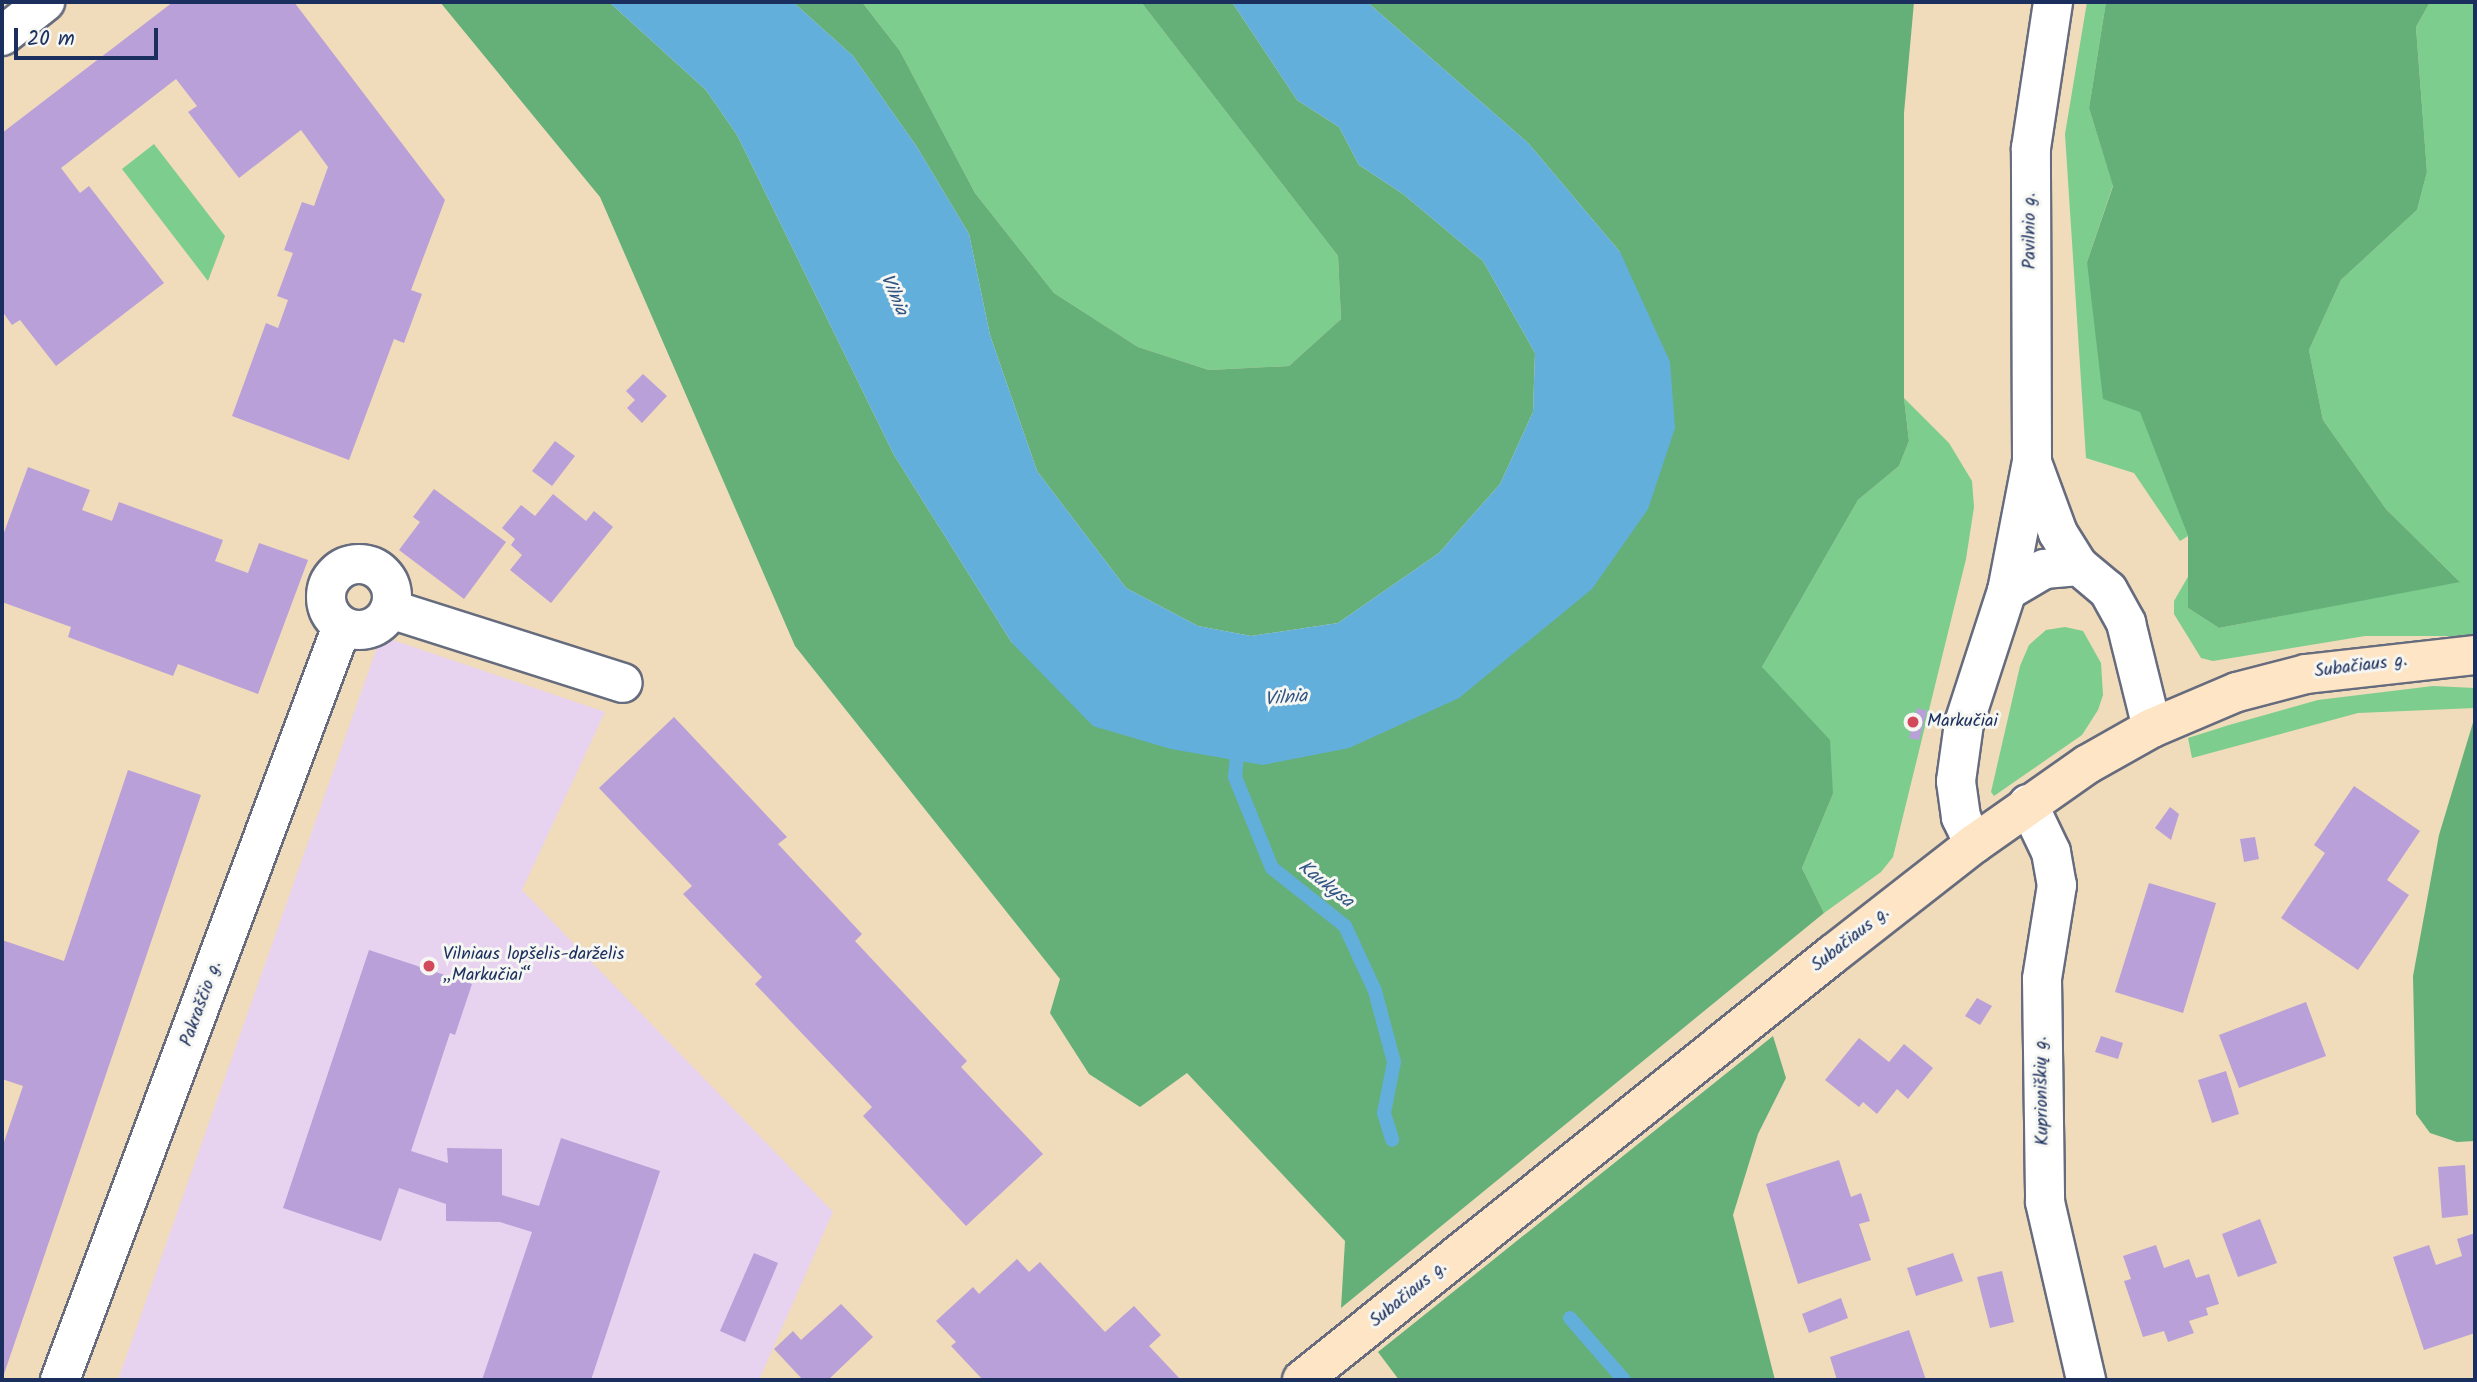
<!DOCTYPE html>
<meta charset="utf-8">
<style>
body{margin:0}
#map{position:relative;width:2477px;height:1382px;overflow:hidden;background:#f0dcba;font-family:Kalam,sans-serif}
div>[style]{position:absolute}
.built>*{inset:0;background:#e7d2ef}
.green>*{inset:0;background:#7ccd8e}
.forest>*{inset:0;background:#65b079}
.water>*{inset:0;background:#63afdc}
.stream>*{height:14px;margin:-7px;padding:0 7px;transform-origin:7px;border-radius:7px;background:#63afdc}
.building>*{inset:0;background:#b9a0d8}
.roads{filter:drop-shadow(2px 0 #666c7e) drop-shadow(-2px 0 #666c7e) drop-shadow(0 2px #666c7e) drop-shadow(0 -2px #666c7e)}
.street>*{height:38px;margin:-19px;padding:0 19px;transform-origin:19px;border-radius:19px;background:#fff}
.street>.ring{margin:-19px;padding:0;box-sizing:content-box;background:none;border:38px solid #fff;border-radius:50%}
.secondary>*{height:38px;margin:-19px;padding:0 19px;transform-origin:19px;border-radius:19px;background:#fee5c5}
.dots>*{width:19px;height:19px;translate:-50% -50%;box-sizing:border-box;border:4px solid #f6f6f2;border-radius:50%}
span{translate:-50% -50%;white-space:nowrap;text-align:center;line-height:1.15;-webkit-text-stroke:6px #f6f6f2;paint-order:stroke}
.street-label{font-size:18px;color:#1b2f5e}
.poi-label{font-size:18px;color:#1b2f5e}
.left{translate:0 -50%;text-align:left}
.water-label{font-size:19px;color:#315584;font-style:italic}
.frame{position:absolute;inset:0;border:4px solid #1b2f5e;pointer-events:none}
.scale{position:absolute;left:14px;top:28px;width:144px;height:32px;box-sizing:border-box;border:4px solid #1b2f5e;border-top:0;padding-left:9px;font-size:21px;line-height:24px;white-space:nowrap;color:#1b2f5e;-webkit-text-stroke:5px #f6f6f2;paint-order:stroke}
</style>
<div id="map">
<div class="built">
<i style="clip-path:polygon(381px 636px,605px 712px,522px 890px,833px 1212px,759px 1380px,118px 1380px)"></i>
</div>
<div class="green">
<i style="clip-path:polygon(862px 2px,1141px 2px,1338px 256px,1341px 319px,1289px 366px,1209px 370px,1138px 347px,1054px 293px,975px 193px,900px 51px)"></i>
<i style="clip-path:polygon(2087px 2px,2106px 2px,2089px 108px,2113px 185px,2087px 262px,2188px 536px,2180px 541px,2134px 473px,2086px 458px,2065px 134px)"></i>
<i style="clip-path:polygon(2430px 2px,2475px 2px,2475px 636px,2365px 636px,2213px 661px,2201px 658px,2174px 614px,2174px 601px,2189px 575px,2188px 608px,2219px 628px,2459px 581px,2386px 509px,2323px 420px,2309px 350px,2341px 280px,2417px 210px,2427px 172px,2416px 27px)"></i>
<i style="clip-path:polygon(154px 144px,225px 236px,208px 281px,122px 169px)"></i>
<i style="clip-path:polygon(1904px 398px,1949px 443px,1972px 481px,1974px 507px,1966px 559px,1893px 857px,1881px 872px,1824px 913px,1802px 868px,1833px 794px,1762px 667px,1858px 500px,1899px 466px,1909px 441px)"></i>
<i style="clip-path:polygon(2065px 627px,2083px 631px,2101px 663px,2103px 695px,2098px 710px,2082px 735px,1994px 796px,1991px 792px,2020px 666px,2029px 645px,2046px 630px)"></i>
<i style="clip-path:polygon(2433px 686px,2475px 688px,2475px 708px,2358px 713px,2192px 758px,2188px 738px,2229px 725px,2318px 700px)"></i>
</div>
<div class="forest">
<i style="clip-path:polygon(440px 2px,609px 2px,706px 90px,737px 135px,894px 455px,1012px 643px,1459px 698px,1620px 252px,1529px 144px,1367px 2px,1914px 2px,1904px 113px,1904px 398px,1909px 441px,1899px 466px,1858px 500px,1762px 667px,1830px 740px,1833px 794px,1802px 868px,1824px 913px,1341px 1308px,1345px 1241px,1187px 1073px,1140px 1107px,1089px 1074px,1050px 1013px,1060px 979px,795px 646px,600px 197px)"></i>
<i style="clip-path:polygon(793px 2px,862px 2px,900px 51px,975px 193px,1054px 293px,1138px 347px,1209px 370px,1289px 366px,1341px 319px,1338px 256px,1141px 2px,1232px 2px,1297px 100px,1339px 127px,1359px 165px,1403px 194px,1483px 261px,1535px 353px,1533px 412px,1500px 484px,1439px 553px,1338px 623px,1251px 636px,1198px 626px,1126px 588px,1037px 471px,990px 335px,969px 234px,917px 147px,853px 56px)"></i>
<i style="clip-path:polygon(2106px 2px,2430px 2px,2416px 27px,2427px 172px,2417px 210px,2341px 280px,2309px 350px,2323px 420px,2386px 509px,2460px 582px,2219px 628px,2188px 608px,2188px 536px,2140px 412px,2103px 399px,2087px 262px,2113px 186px,2089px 108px)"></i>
<i style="clip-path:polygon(2475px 716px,2475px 1141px,2457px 1142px,2430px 1133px,2416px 1114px,2413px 976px,2439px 835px)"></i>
<i style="clip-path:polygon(1773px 1036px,1786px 1078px,1758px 1134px,1733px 1215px,1775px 1380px,1399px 1380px,1378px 1352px)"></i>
</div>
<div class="water">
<i style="clip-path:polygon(609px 2px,793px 2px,853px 56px,917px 147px,969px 234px,990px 335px,1037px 471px,1126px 588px,1198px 626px,1251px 636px,1338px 623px,1439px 553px,1500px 484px,1533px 412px,1535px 353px,1483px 261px,1403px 194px,1359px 165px,1339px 127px,1297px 100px,1232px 2px,1367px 2px,1529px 144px,1620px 252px,1670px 362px,1675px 428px,1648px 509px,1592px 589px,1459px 698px,1349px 748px,1263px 765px,1171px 749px,1093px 726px,1012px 643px,894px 455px,737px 135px,706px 90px)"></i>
</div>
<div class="stream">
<i style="left:1238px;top:743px;width:34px;rotate:95deg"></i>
<i style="left:1235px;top:777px;width:98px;rotate:67.9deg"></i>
<i style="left:1272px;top:868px;width:93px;rotate:38.5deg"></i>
<i style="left:1345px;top:926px;width:72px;rotate:65.2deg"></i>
<i style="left:1375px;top:991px;width:73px;rotate:75deg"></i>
<i style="left:1394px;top:1062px;width:52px;rotate:101.1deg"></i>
<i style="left:1384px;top:1113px;width:28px;rotate:73deg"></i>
<i style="left:1570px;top:1318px;width:82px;rotate:48.9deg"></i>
</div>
<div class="building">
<i style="clip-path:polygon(173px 2px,294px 2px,445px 200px,411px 290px,422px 294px,404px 343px,394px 339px,349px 460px,232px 416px,266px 323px,278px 328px,288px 300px,277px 296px,293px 253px,284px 250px,302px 202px,314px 206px,328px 167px,301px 130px,239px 178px,188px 112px,197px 106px,176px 79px,61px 168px,80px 193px,89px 186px,164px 283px,56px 366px,20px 320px,12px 325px,2px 311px,2px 133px)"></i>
<i style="clip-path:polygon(643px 374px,667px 396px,642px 423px,627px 408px,635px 400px,626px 391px)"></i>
<i style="clip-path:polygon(555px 441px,575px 456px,552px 486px,532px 471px)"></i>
<i style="clip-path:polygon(28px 467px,90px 490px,82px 510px,112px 521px,119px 502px,223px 540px,215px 561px,248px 573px,259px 543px,308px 560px,258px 694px,178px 664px,173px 676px,68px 637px,71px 627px,2px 602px,2px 538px)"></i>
<i style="clip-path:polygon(434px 489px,506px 542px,464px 599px,399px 550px,420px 522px,413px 517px)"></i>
<i style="clip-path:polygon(553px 494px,586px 521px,594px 511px,613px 527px,551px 603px,510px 570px,522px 555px,511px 545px,515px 539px,502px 528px,521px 505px,535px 516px)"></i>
<i style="clip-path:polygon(1917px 708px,1927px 711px,1919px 740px,1909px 738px)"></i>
<i style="clip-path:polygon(674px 717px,787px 837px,778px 844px,862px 934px,855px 941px,967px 1061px,961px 1067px,1043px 1154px,966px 1226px,863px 1116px,872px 1107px,755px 984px,762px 977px,683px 894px,692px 886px,599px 788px)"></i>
<i style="clip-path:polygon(128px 770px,201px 795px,2px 1380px,2px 1148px,23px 1086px,2px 1079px,2px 940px,64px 961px)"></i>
<i style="clip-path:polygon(2354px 786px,2420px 831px,2387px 880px,2409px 895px,2358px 970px,2281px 918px,2325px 853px,2314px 845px)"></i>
<i style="clip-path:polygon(2170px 807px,2179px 814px,2171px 840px,2155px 828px)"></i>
<i style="clip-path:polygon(2255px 837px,2259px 859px,2244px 862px,2240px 839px)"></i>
<i style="clip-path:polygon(2149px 883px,2216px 903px,2183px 1013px,2115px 992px)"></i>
<i style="clip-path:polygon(369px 950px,472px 984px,455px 1035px,450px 1033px,411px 1151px,448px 1163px,447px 1148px,502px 1149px,502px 1195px,539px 1206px,561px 1138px,660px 1171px,591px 1380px,482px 1380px,532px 1232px,500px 1222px,446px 1221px,446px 1204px,399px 1188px,381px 1241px,283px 1208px)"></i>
<i style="clip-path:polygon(1977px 998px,1992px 1006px,1980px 1025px,1965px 1016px)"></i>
<i style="clip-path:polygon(2306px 1002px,2326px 1056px,2239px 1088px,2219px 1035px)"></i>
<i style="clip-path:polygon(2101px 1036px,2123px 1043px,2118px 1059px,2095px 1052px)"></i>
<i style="clip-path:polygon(1859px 1038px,1889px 1062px,1904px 1044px,1933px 1068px,1908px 1099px,1897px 1089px,1877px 1114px,1863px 1102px,1859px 1107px,1825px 1080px)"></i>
<i style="clip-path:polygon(2226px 1071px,2239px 1114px,2212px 1123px,2198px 1080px)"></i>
<i style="clip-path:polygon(1839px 1160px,1851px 1197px,1861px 1193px,1870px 1221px,1859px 1224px,1871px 1260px,1798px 1284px,1766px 1184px)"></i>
<i style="clip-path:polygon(2465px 1165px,2468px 1215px,2442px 1218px,2438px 1167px)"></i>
<i style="clip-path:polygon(2260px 1219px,2277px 1263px,2238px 1277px,2222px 1234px)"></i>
<i style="clip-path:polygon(2475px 1233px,2475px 1333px,2424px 1350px,2393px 1257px,2429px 1245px,2436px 1265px,2462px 1256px,2457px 1239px)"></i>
<i style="clip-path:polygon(2156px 1245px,2164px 1268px,2189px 1259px,2196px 1278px,2209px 1274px,2219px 1304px,2206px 1308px,2208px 1315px,2189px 1321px,2194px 1333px,2168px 1342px,2164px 1331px,2143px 1337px,2124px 1281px,2131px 1279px,2123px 1256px)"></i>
<i style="clip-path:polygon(754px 1253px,778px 1263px,745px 1342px,720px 1331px)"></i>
<i style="clip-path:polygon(1953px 1253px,1963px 1281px,1916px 1296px,1907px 1268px)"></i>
<i style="clip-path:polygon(1017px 1259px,1029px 1272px,1040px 1262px,1105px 1332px,1134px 1306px,1161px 1335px,1149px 1346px,1181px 1380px,983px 1380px,951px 1346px,956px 1342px,936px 1321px,973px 1287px,979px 1294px)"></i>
<i style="clip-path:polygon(2002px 1271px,2014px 1322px,1990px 1328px,1977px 1277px)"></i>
<i style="clip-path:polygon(1841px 1298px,1848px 1318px,1809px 1333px,1802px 1314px)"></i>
<i style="clip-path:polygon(841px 1304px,873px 1337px,828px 1380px,803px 1380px,774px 1349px,793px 1331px,801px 1340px)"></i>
<i style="clip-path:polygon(1909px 1330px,1926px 1380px,1837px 1380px,1830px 1357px)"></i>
</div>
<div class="roads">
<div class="street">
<i style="left:2px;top:36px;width:55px;rotate:-38.3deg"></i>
<i style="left:2033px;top:465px;width:72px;rotate:69.8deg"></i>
<i style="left:2058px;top:533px;width:39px;rotate:58deg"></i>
<i style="left:2079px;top:566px;width:38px;rotate:40deg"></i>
<i style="left:2108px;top:590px;width:38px;rotate:61deg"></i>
<i style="left:2126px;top:623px;width:108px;rotate:76.1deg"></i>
<i class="ring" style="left:326px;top:564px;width:28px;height:28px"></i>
<i style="left:2007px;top:591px;width:43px;rotate:-30.7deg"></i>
<i style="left:2044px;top:569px;width:35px;rotate:-5deg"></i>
<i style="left:390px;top:609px;width:244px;rotate:17.6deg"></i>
<i style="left:2028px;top:804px;width:53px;rotate:64.4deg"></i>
<i style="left:2051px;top:852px;width:34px;rotate:80deg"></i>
<i style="left:2057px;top:885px;width:95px;rotate:99.1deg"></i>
<i style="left:2042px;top:979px;width:223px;rotate:89.2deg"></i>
<i style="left:2045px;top:1202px;width:183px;rotate:77deg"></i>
<i style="left:1974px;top:844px;width:30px;rotate:-116deg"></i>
<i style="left:1961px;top:817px;width:36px;rotate:-98deg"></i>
<i style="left:1956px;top:781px;width:59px;rotate:-82.1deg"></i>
<i style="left:1964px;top:723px;width:139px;rotate:-72deg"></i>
<i style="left:2007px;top:591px;width:132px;rotate:-79.1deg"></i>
<i style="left:2032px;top:461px;width:313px;rotate:-90.2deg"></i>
<i style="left:2031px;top:148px;width:148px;rotate:-81.4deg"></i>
<i style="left:60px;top:1380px;width:805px;rotate:-69.49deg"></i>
</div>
<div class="secondary">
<i style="left:1302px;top:1380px;width:681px;rotate:-38.74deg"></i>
<i style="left:1833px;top:954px;width:179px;rotate:-38deg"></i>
<i style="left:1974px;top:844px;width:139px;rotate:-35.1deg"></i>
<i style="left:2088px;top:764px;width:73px;rotate:-29.4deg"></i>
<i style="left:2152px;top:728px;width:92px;rotate:-23deg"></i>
<i style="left:2237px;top:692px;width:71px;rotate:-14.6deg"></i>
<i style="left:2306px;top:674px;width:170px;rotate:-6.4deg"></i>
</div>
</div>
<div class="dots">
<i style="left:1913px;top:722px;background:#d1495b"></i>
<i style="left:429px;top:966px;background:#d1495b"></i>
</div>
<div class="street-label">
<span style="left:2031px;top:231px;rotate:-90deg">Pavilnio g.</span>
<span style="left:2361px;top:667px;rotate:-7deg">Subačiaus g.</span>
<span style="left:1851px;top:940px;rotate:-38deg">Subačiaus g.</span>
<span style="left:202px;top:1004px;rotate:-70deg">Pakraščio g.</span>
<span style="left:2043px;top:1091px;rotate:-91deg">Kuprioniškių g.</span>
<span style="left:1409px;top:1295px;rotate:-39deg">Subačiaus g.</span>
</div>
<div class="poi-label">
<span class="left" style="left:1927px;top:722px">Markučiai</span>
<span class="left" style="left:443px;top:966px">Vilniaus lopšelis-darželis<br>„Markučiai“</span>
</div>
<div class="water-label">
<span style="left:893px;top:295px;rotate:67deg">Vilnia</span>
<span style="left:1286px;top:699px;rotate:-5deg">Vilnia</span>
<span style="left:1325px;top:885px;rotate:38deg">Kaukysa</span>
</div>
<div class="frame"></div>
<div class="scale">20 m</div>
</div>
